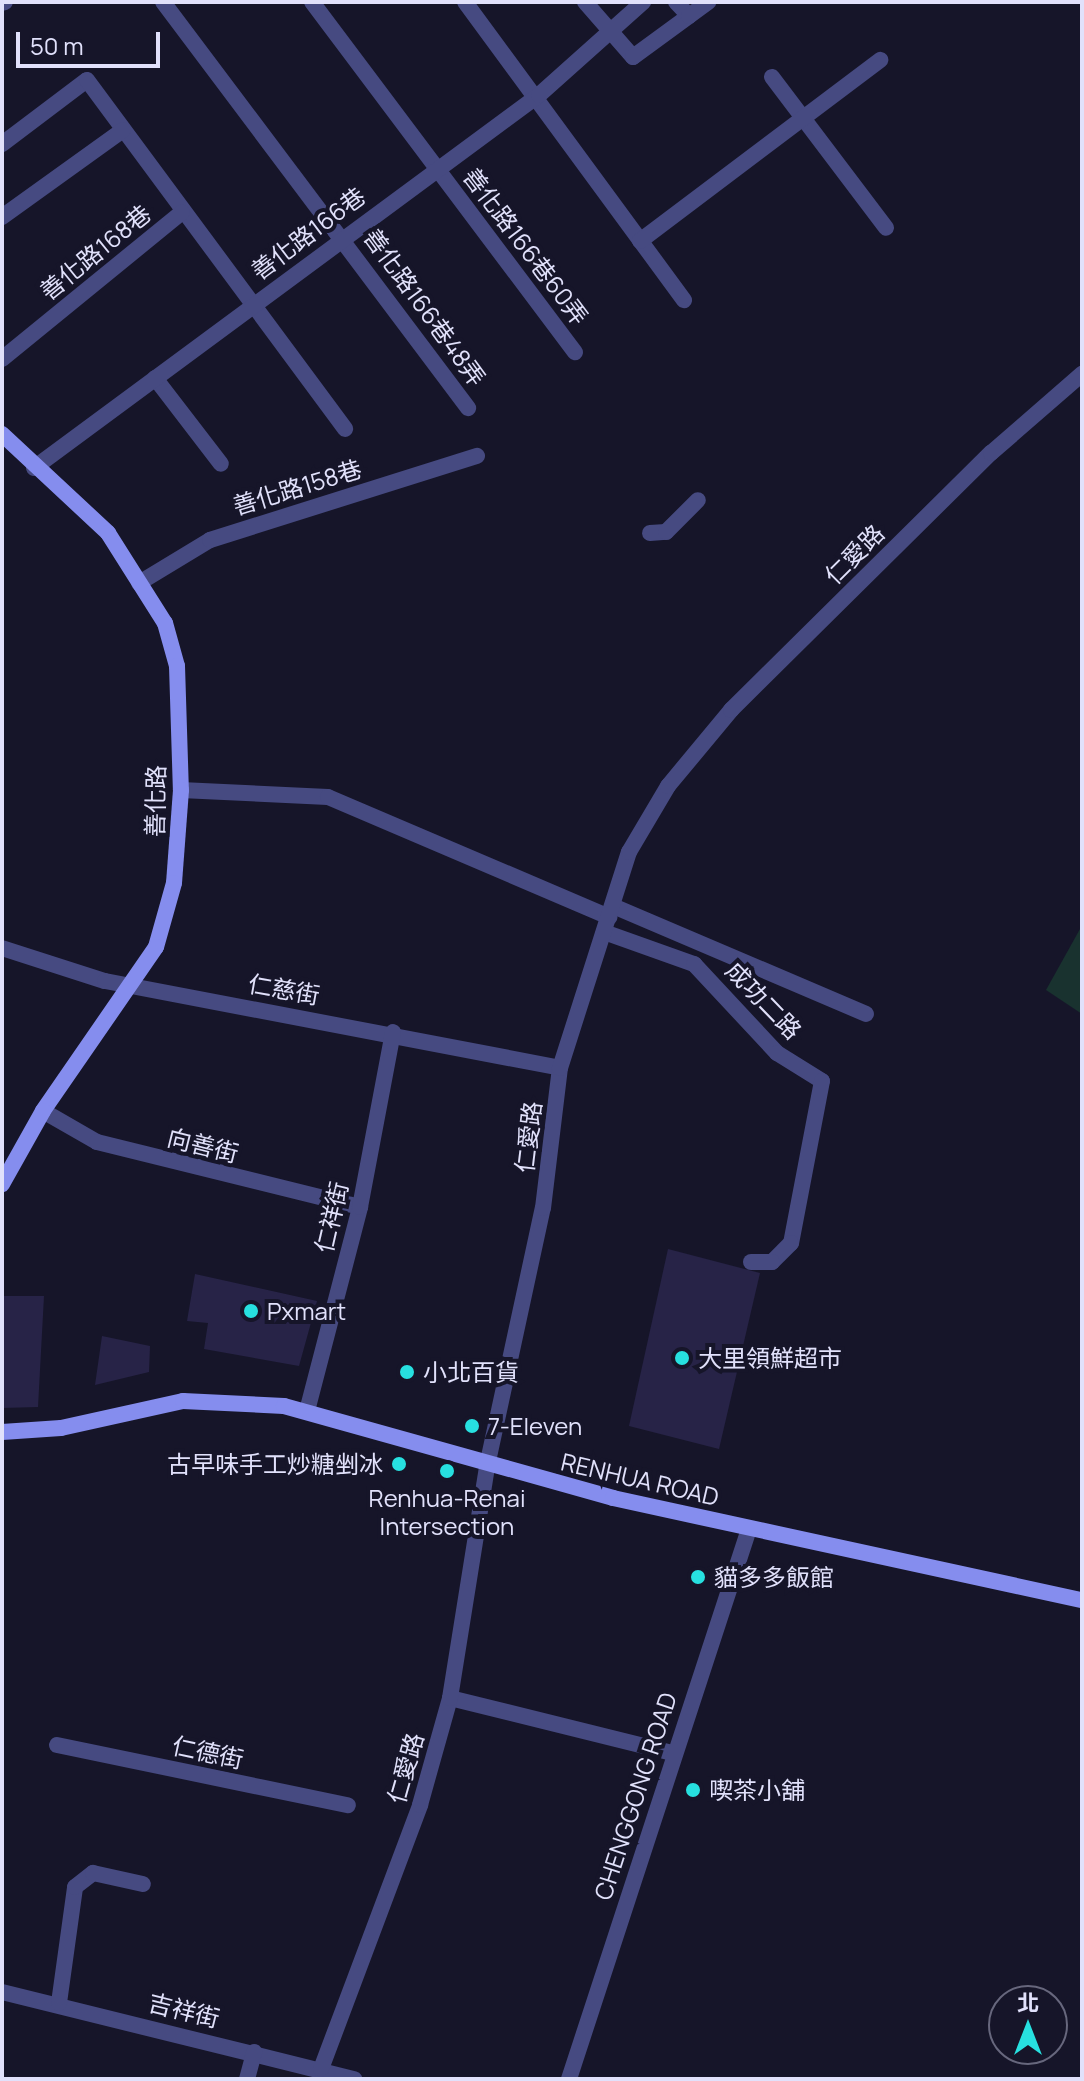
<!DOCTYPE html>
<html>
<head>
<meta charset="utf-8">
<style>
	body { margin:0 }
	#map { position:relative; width:1084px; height:2081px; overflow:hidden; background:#161529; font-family:Manrope,"Noto Sans TC",sans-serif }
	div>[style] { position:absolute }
	.green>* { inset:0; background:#19322f }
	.building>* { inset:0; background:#272347 }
	.street>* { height:16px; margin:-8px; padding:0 8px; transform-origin:8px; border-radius:8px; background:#464a81 }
	.secondary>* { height:16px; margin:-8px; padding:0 8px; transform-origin:8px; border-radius:8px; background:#858dee }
	.dots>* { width:22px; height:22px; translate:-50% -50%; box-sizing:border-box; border:4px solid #161529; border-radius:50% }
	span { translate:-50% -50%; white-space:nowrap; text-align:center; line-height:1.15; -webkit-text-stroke:8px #161529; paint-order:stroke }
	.street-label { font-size:24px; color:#e1e1fb }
	.poi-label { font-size:24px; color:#e1e1fb }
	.left { translate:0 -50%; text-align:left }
	.right { translate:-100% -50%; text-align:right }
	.frame { position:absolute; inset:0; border:4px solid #e1e1fb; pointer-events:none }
	.north { position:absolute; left:988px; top:1985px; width:80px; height:80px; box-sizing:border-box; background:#161529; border:2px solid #67677d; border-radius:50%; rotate:0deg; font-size:22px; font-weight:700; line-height:32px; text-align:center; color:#e1e1fb }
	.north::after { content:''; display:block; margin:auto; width:28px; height:36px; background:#27e0e0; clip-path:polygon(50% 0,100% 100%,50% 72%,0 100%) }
	.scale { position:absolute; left:16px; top:32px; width:144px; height:36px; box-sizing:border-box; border:4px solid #e1e1fb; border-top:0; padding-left:10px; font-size:24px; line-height:28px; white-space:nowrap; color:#e1e1fb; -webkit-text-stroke:6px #161529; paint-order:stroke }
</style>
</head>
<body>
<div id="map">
	<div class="green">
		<div style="clip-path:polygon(1080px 929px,1082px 930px,1082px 1014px,1046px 990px)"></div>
	</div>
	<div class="building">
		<div style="clip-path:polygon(668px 1249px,760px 1273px,719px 1449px,629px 1426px)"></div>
		<div style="clip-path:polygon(195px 1274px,317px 1301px,299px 1366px,204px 1349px,208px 1323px,187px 1321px)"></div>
		<div style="clip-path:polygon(2px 1296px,44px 1296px,38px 1407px,2px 1408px)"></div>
		<div style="clip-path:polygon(102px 1336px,150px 1346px,149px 1372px,95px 1385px)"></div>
	</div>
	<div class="street">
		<div style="left:163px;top:2px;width:508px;rotate:53.08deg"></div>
		<div style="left:312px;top:2px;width:438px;rotate:53.1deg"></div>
		<div style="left:465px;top:2px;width:370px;rotate:53.7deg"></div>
		<div style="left:585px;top:2px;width:73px;rotate:48.9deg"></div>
		<div style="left:633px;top:57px;width:69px;rotate:-36.2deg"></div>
		<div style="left:676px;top:2px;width:19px;rotate:47deg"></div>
		<div style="left:689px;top:16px;width:24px;rotate:-36deg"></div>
		<div style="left:2px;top:3px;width:3px;rotate:-18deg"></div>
		<div style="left:772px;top:77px;width:189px;rotate:52.9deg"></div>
		<div style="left:2px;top:144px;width:106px;rotate:-37deg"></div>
		<div style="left:87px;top:80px;width:434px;rotate:53.5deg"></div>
		<div style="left:2px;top:217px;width:149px;rotate:-35.7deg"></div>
		<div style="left:640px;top:241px;width:301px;rotate:-37deg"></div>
		<div style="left:2px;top:359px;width:232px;rotate:-39.2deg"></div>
		<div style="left:155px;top:378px;width:108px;rotate:52.5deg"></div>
		<div style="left:34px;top:468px;width:628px;rotate:-36.45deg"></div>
		<div style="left:539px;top:95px;width:140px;rotate:-41.8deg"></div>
		<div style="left:650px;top:533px;width:16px;rotate:-4deg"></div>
		<div style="left:666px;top:532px;width:45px;rotate:-45deg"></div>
		<div style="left:139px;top:583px;width:83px;rotate:-31.2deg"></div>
		<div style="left:210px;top:540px;width:280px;rotate:-17.5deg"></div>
		<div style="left:181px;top:790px;width:147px;rotate:2.7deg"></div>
		<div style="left:328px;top:797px;width:306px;rotate:23.1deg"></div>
		<div style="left:613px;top:906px;width:275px;rotate:23.1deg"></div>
		<div style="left:604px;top:932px;width:96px;rotate:19.6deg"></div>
		<div style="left:694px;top:964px;width:122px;rotate:47deg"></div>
		<div style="left:777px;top:1053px;width:53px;rotate:31.9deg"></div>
		<div style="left:822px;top:1081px;width:165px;rotate:100.8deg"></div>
		<div style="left:791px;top:1243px;width:27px;rotate:135deg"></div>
		<div style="left:772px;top:1262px;width:21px;rotate:180deg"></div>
		<div style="left:2px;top:948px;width:108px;rotate:17.8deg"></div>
		<div style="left:105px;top:981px;width:463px;rotate:10.8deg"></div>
		<div style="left:43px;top:1111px;width:62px;rotate:29.9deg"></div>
		<div style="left:97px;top:1142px;width:271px;rotate:13.9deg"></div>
		<div style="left:307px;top:1411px;width:211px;rotate:-75.4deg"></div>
		<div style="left:360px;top:1207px;width:178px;rotate:-79.3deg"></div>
		<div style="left:450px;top:1698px;width:230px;rotate:13.9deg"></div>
		<div style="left:57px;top:1745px;width:297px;rotate:11.7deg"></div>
		<div style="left:2px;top:1992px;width:363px;rotate:13.9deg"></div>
		<div style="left:59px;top:2003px;width:117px;rotate:-82.1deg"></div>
		<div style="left:75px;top:1887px;width:23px;rotate:-38deg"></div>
		<div style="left:93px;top:1873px;width:51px;rotate:12.4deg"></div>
		<div style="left:321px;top:2069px;width:282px;rotate:-69.4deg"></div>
		<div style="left:420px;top:1805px;width:111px;rotate:-74.3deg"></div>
		<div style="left:450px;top:1698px;width:235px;rotate:-80.9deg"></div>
		<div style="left:487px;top:1466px;width:264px;rotate:-77.8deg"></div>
		<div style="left:543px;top:1208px;width:141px;rotate:-83.1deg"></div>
		<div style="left:560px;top:1068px;width:227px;rotate:-72.3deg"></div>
		<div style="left:629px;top:852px;width:77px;rotate:-59.4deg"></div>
		<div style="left:668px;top:786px;width:99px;rotate:-50.3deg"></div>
		<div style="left:731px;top:710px;width:366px;rotate:-44.7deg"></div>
		<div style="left:991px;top:453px;width:121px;rotate:-41deg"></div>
		<div style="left:247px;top:2079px;width:28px;rotate:-75deg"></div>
		<div style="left:569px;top:2079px;width:579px;rotate:-71.88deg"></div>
	</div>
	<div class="secondary">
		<div style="left:2px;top:434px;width:145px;rotate:43deg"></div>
		<div style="left:108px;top:533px;width:107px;rotate:57.7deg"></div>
		<div style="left:165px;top:623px;width:45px;rotate:74.4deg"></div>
		<div style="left:177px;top:666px;width:124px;rotate:88.2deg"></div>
		<div style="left:181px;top:790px;width:93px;rotate:94.3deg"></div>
		<div style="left:174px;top:883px;width:66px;rotate:105.7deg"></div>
		<div style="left:156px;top:947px;width:199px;rotate:124.6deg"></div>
		<div style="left:43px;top:1111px;width:84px;rotate:119.3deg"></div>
		<div style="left:2px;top:1432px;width:59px;rotate:-3.9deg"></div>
		<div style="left:61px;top:1428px;width:125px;rotate:-12.5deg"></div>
		<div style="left:183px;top:1401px;width:101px;rotate:2.8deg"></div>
		<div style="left:284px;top:1406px;width:342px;rotate:15.6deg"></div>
		<div style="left:613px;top:1498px;width:480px;rotate:12.3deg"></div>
	</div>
	<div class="dots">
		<div style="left:251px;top:1311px;background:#27e0e0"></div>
		<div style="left:682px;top:1358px;background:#27e0e0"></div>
		<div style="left:407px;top:1372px;background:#27e0e0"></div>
		<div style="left:472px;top:1426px;background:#27e0e0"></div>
		<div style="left:399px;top:1464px;background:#27e0e0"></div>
		<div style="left:447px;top:1471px;background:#27e0e0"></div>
		<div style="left:698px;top:1577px;background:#27e0e0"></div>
		<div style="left:693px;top:1790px;background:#27e0e0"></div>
	</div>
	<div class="street-label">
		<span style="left:308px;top:233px;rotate:-37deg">善化路166巷</span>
		<span style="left:526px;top:246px;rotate:53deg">善化路166巷60弄</span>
		<span style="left:95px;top:252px;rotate:-39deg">善化路168巷</span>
		<span style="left:425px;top:307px;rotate:54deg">善化路166巷48弄</span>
		<span style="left:297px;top:487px;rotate:-17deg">善化路158巷</span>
		<span style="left:854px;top:554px;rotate:-45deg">仁愛路</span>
		<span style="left:155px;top:801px;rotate:-89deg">善化路</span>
		<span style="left:284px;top:989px;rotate:10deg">仁慈街</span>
		<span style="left:764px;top:1000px;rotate:46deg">成功二路</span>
		<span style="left:528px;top:1137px;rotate:-83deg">仁愛路</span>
		<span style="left:203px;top:1145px;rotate:14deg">向善街</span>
		<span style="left:331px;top:1217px;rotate:-77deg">仁祥街</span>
		<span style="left:640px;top:1479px;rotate:13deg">RENHUA ROAD</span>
		<span style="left:208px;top:1752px;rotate:12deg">仁德街</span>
		<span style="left:405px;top:1768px;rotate:-74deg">仁愛路</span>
		<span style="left:635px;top:1796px;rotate:-72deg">CHENGGONG ROAD</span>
		<span style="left:184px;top:2010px;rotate:14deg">吉祥街</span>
	</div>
	<div class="poi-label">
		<span class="left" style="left:267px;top:1311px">Pxmart</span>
		<span class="left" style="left:698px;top:1358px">大里領鮮超市</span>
		<span class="left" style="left:423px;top:1372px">小北百貨</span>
		<span class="left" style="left:488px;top:1426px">7-Eleven</span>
		<span class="right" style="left:383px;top:1464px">古早味手工炒糖剉冰</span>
		<span style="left:447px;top:1512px">Renhua-Renai<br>Intersection</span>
		<span class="left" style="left:714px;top:1577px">貓多多飯館</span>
		<span class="left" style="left:709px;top:1790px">喫茶小舖</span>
	</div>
	<div class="frame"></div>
	<div class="north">北</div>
	<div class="scale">50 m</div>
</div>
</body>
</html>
